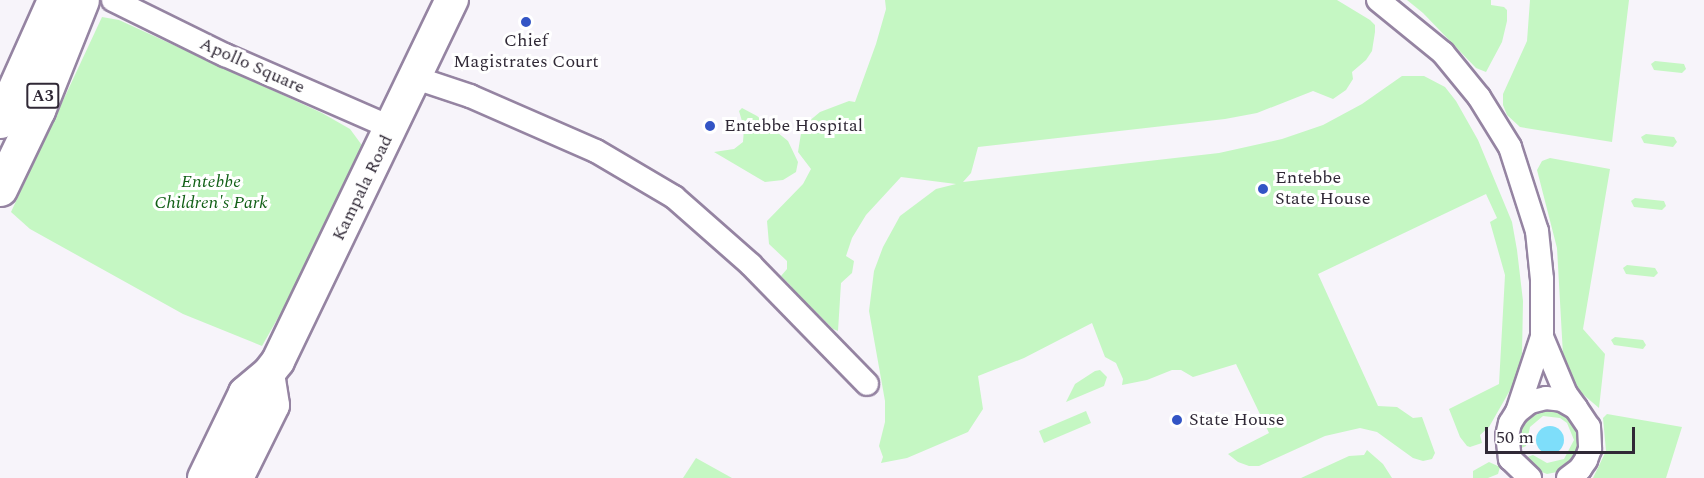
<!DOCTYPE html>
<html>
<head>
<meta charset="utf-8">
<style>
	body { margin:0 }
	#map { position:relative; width:1704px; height:478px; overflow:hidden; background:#f7f4fa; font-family:Spectral,serif }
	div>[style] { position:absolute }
	.green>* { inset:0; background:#c5f7c3 }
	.water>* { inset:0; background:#7edefa }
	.round { border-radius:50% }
	.roads { filter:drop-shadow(2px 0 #9584a2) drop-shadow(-2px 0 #9584a2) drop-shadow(0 2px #9584a2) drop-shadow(0 -2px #9584a2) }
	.minor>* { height:22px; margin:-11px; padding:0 11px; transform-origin:11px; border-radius:11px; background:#fff }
	.secondary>* { height:32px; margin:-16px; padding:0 16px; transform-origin:16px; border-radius:16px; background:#fff }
	.trunk>* { height:33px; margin:-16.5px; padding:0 16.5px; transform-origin:16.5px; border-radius:16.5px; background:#fff }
	.dots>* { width:16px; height:16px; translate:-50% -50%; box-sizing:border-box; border:3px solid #fff; border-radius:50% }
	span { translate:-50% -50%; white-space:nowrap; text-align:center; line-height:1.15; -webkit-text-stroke:6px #fff; paint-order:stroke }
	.shield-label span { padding:2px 4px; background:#fff; border:2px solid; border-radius:4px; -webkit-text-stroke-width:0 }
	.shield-label { font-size:16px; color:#302936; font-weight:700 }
	.poi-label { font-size:18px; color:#302936 }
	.left { translate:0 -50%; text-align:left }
	.street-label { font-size:18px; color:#302936 }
	.park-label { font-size:18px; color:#126017; font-style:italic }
	.scale { position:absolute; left:1485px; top:427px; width:150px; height:27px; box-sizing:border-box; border:3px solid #302936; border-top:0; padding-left:8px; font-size:18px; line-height:21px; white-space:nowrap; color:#302936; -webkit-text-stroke:4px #fff; paint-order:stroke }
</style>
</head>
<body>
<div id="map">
	<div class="green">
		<div style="clip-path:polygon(885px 0,1337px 0,1370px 20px,1375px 25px,1375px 32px,1372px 51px,1366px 60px,1352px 72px,1353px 79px,1346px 90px,1333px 99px,1313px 91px,1257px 113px,1225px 119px,978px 147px,971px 173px,963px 182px,1219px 153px,1282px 139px,1323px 125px,1362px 104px,1402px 76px,1424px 76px,1445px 87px,1456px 101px,1478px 140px,1512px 222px,1517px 250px,1523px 301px,1522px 354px,1513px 385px,1489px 427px,1480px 435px,1482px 443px,1470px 447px,1467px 446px,1460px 437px,1449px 409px,1499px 384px,1505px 275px,1490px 222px,1497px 218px,1486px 194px,1318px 274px,1378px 406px,1397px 407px,1413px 418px,1422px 417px,1435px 453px,1432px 459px,1423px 461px,1413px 458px,1377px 432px,1360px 428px,1325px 436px,1259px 466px,1249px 466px,1238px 462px,1228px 454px,1269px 433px,1236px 364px,1193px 377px,1181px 370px,1172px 370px,1147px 380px,1122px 385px,1123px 379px,1116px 363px,1105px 357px,1092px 323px,1024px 358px,978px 376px,983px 409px,968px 432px,907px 458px,881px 463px,883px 457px,879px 446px,885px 422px,885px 401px,869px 311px,874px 271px,883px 247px,900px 216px,936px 189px,956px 184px,901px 177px,866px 215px,852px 238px,846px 256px,854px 261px,852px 273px,841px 283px,838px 331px,833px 329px,811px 307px,800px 303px,791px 286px,781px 276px,787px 269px,787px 261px,769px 244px,767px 221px,803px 184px,811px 169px,798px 152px,802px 127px,820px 112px,849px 101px,855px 102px,876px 44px,886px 9px)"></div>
		<div style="clip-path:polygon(1407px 0,1491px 0,1491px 5px,1504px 7px,1507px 10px,1507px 21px,1502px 42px,1486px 72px,1476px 68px,1423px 13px)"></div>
		<div style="clip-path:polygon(1530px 0,1629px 0,1612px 142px,1520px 127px,1507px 115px,1503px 105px,1503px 94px,1527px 41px)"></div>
		<div style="clip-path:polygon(102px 17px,119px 20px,322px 113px,350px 129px,364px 148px,359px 175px,262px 346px,183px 314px,30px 229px,11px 212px)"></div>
		<div style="clip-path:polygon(1655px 61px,1684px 64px,1686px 69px,1682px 73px,1654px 70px,1651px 64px)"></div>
		<div style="clip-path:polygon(742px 108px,757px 116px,788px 141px,798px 162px,796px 172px,783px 180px,765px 182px,714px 152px,734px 149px,743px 142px,744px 128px,739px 111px)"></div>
		<div style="clip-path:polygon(1646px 134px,1674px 137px,1677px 142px,1673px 147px,1644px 143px,1641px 137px)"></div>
		<div style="clip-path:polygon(1550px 158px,1610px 169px,1583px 329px,1605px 354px,1599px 408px,1579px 391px,1568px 375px,1563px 355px,1557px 248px,1537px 170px,1542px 161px)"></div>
		<div style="clip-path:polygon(1635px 198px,1664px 201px,1666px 206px,1662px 210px,1634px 207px,1631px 201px)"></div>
		<div style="clip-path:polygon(1627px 265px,1655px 268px,1658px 273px,1654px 277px,1626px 274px,1623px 268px)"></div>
		<div style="clip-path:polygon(1615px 337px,1643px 340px,1646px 345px,1643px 349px,1614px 345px,1611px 340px)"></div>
		<div style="clip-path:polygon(1100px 370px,1107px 377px,1104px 386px,1066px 402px,1075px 384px,1095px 371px)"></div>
		<div style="clip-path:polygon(1546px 407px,1564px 411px,1577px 424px,1580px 438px,1579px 450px,1571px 464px,1562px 471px,1547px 474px,1534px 469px,1521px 459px,1533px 455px,1547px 463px,1564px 459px,1574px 440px,1567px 423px,1560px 418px,1543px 416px,1530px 427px,1526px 446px,1517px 450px,1516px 442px,1521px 425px,1532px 413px)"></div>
		<div style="clip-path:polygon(1086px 411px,1091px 423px,1044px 443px,1039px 431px)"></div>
		<div style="clip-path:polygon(1607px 414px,1682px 427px,1666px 478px,1593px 478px,1606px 451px,1603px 418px)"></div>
		<div style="clip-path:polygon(1367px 450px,1383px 464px,1392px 478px,1301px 478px,1349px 456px,1364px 455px)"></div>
		<div style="clip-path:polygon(696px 458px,732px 478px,683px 478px)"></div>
		<div style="clip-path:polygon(1489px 462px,1500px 467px,1498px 474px,1488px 478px,1473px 478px,1473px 471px)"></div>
	</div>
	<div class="water">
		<div class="round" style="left:1536px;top:426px;width:28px;height:28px"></div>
	</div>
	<div class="roads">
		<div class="minor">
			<div style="left:113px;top:0;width:125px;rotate:26.2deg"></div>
			<div style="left:225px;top:55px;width:182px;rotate:23.6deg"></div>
			<div style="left:1378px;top:0;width:84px;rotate:39.2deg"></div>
			<div style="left:1443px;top:53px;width:57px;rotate:50.7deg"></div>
			<div style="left:1479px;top:97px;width:59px;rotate:58.2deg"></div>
			<div style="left:1510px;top:147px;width:88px;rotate:72.2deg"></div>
			<div style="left:1537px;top:231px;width:48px;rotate:84.1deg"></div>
			<div style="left:1542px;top:279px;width:58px;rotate:90deg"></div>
			<div style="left:1542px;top:337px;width:62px;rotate:67.2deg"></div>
			<div style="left:1566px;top:394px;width:17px;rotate:54deg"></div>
			<div style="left:416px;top:78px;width:57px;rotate:18.4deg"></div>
			<div style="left:470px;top:96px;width:137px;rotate:23.6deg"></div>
			<div style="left:596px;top:151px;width:91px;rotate:30.5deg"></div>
			<div style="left:674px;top:197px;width:103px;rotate:41.4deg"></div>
			<div style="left:751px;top:265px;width:166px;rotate:45.7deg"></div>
			<div style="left:1517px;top:412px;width:79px;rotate:-71.6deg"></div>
			<div style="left:1530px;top:478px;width:28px;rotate:-136deg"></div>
			<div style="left:1510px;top:459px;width:23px;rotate:-97deg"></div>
			<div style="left:1507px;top:436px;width:13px;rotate:-77deg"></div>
			<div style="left:1510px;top:423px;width:13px;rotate:-58deg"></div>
			<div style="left:1517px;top:412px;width:16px;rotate:-38deg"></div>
			<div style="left:1530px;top:402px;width:16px;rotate:-14deg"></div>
			<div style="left:1546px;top:398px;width:16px;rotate:7deg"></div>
			<div style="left:1562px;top:400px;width:16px;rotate:30deg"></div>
			<div style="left:1576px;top:408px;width:23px;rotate:56deg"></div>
			<div style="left:1589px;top:427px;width:22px;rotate:87deg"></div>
			<div style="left:1590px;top:449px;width:12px;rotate:110deg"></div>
			<div style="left:1586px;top:460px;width:11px;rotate:124deg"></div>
			<div style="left:1580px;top:469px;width:15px;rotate:143deg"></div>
		</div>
		<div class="secondary">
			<div style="left:204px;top:478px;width:94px;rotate:-64.2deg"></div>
			<div style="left:245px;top:393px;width:30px;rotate:-40deg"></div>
			<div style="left:268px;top:374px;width:16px;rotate:-52deg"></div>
			<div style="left:278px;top:361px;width:401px;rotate:-64.3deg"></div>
			<div style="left:237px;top:478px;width:81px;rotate:-63.7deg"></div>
			<div style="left:273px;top:405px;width:31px;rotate:-99deg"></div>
		</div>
		<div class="trunk">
			<div style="left:0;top:121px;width:133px;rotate:-65.9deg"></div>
			<div style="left:0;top:189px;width:88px;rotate:-64.3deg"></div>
			<div style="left:38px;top:110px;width:118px;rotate:-68.2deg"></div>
		</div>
	</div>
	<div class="dots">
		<div style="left:526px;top:22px;background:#3354c5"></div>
		<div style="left:710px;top:126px;background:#3354c5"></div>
		<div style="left:1263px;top:189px;background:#3354c5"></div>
		<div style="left:1177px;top:420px;background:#3354c5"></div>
	</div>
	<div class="shield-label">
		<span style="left:43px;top:96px">A3</span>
	</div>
	<div class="poi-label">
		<span style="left:526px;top:52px">Chief<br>Magistrates Court</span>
		<span class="left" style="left:724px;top:126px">Entebbe Hospital</span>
		<span class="left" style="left:1275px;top:189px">Entebbe<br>State House</span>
		<span class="left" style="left:1189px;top:420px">State House</span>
	</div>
	<div class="street-label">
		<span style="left:252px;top:66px;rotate:24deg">Apollo Square</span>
		<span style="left:363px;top:188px;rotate:-64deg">Kampala Road</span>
	</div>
	<div class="park-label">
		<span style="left:211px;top:193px">Entebbe<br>Children's Park</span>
	</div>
	<div class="scale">50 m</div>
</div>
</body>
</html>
